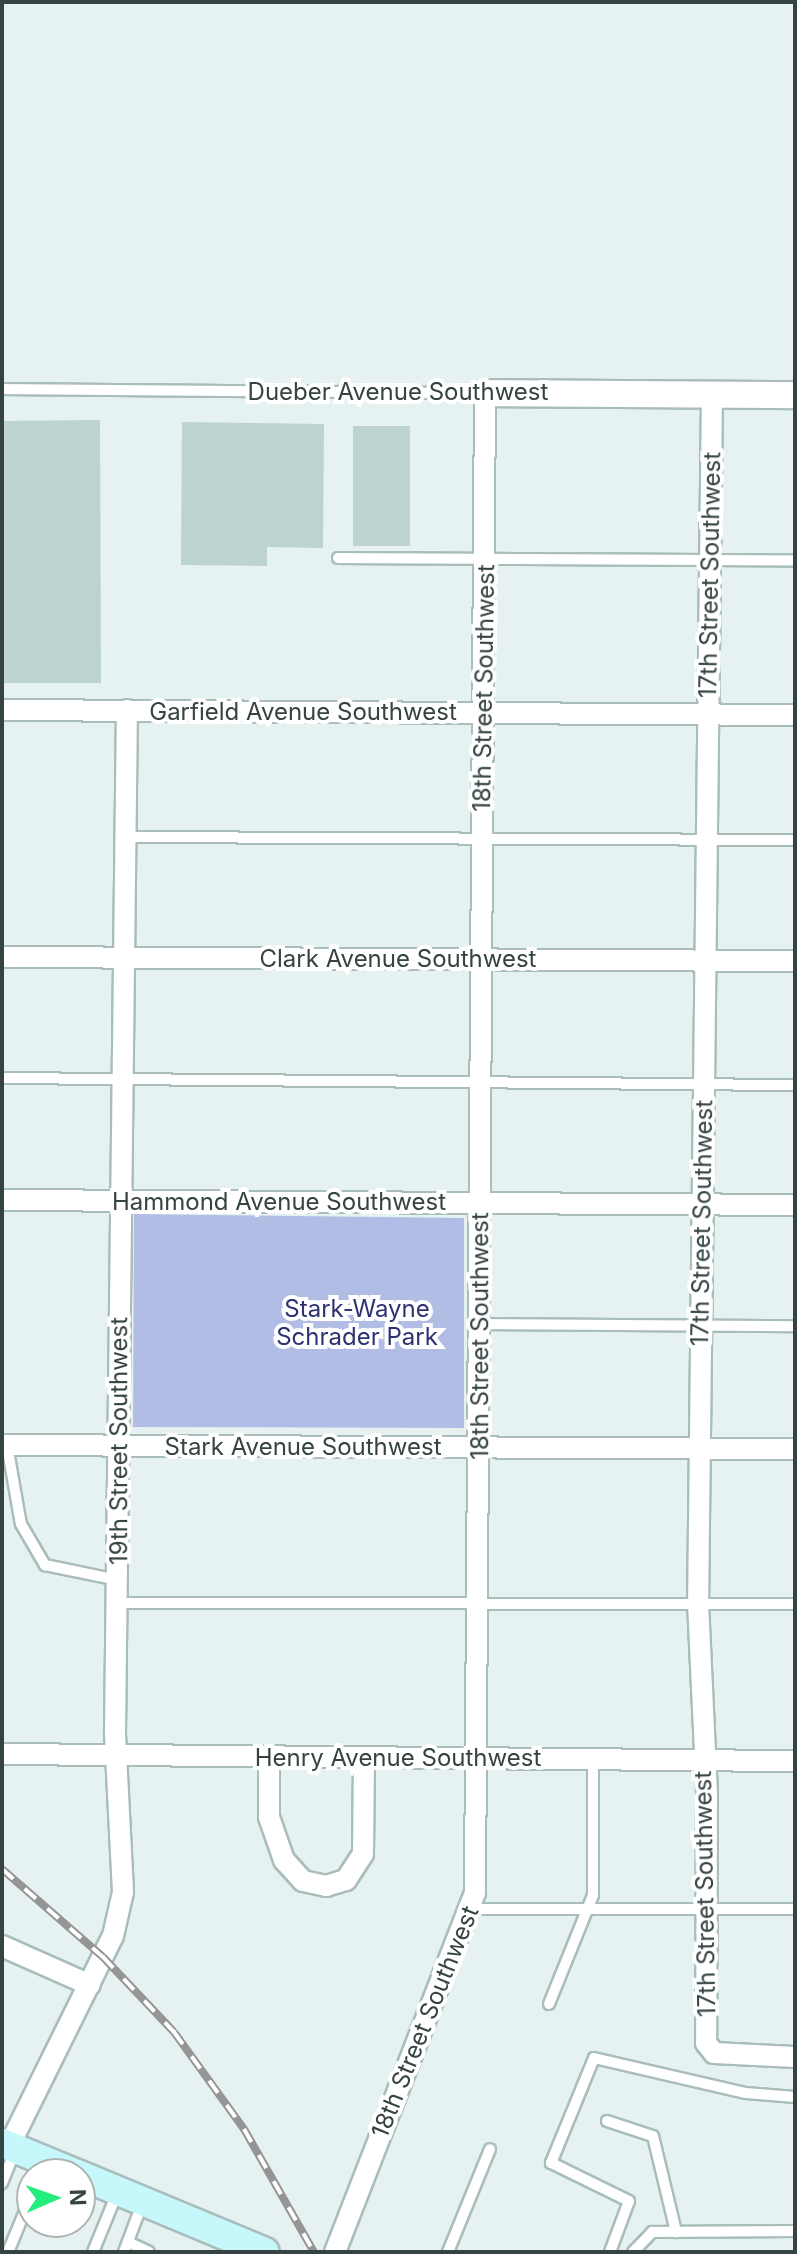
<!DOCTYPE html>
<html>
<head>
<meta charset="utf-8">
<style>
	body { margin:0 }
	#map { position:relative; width:797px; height:2254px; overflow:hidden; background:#e6f2f2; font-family:Inter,sans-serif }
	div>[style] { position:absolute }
	.green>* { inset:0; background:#b1bde4 }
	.building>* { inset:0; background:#bcd3d0 }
	.roads { filter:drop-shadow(2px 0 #a9bdbc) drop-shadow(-2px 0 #a9bdbc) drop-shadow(0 2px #a9bdbc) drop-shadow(0 -2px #a9bdbc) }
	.service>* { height:10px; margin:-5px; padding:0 5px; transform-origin:5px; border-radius:5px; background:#fff }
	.minor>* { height:20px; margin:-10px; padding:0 10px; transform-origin:10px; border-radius:10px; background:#fff }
	.tertiary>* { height:26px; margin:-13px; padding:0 13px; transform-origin:13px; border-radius:13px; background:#fff }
	.secondary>* { height:28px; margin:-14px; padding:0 14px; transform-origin:14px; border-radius:14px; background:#c6f8fb }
	.rail>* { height:8px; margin-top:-4px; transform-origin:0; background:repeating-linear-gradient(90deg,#fff 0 15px,#959595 0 30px); box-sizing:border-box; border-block:2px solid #959595 }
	span { translate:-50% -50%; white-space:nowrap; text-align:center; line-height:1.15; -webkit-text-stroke:8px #fff; paint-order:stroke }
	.street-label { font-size:24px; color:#354443 }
	.park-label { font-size:24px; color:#2c3272 }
	.frame { position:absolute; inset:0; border:4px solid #354443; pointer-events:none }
	.north { position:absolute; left:16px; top:2158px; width:80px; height:80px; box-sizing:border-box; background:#fff; border:2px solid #aeb4b4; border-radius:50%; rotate:88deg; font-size:22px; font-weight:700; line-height:32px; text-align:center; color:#354443 }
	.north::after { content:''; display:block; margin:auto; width:28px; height:36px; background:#22ed7d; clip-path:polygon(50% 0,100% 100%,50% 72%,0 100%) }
</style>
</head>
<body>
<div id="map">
	<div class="green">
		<div style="clip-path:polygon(134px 1214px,464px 1218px,464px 1428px,133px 1427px)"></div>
	</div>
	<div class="building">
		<div style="clip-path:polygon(100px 420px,101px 683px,2px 683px,2px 421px)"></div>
		<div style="clip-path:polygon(182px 422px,324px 424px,323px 548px,267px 547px,267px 566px,181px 565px)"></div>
		<div style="clip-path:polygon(353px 426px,410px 426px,410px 546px,353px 546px)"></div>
	</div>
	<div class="roads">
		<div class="service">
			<div style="left:2px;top:389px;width:481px;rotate:0.5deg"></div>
			<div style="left:338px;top:558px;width:457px;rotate:0.3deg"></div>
			<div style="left:126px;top:837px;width:669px;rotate:0.26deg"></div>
			<div style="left:2px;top:1078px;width:793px;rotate:0.51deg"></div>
			<div style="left:480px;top:1324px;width:315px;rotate:0.4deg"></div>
			<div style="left:7px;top:1445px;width:80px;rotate:80deg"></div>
			<div style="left:21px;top:1524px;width:48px;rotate:59.7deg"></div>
			<div style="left:45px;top:1565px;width:75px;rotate:11.6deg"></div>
			<div style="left:118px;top:1603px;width:677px;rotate:0.08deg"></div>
			<div style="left:472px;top:1909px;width:323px"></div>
			<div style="left:549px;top:2004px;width:118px;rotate:-68deg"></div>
			<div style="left:593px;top:1895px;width:136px;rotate:-90deg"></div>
			<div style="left:607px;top:2121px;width:48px;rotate:18.1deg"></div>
			<div style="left:653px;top:2136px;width:99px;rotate:76.5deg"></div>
			<div style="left:2px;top:2183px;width:35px;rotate:-68deg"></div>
			<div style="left:128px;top:2242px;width:23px;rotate:25deg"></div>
			<div style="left:8px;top:2252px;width:63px;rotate:-67.5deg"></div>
			<div style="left:93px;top:2252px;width:66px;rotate:-67.7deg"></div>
			<div style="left:124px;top:2252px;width:51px;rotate:-69.4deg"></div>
			<div style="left:448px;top:2252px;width:111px;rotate:-67.8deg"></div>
			<div style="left:610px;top:2252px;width:54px;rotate:-69.6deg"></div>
			<div style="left:629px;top:2201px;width:87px;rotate:-154deg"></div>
			<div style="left:551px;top:2163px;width:113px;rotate:-67.7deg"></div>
			<div style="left:594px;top:2058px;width:156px;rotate:13deg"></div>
			<div style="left:746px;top:2093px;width:49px;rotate:4.7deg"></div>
			<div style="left:633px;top:2252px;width:28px;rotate:-46deg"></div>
			<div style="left:652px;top:2232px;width:143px;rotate:-0.4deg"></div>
		</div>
		<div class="minor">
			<div style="left:712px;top:394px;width:1209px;rotate:90.66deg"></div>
			<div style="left:698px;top:1603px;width:189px;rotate:87.3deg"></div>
			<div style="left:707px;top:1792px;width:251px;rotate:90.2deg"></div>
			<div style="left:706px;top:2043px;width:13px;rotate:51deg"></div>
			<div style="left:714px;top:2053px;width:81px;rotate:2.8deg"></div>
			<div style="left:2px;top:710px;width:793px;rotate:0.36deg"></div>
			<div style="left:2px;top:957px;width:793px;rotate:0.29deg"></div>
			<div style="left:2px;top:1200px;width:793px;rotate:0.36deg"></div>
			<div style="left:2px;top:1445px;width:793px;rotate:0.29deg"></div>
			<div style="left:2px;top:1754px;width:793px;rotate:0.51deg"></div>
			<div style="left:269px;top:1757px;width:60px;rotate:90deg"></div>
			<div style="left:269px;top:1817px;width:46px;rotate:70.8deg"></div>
			<div style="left:284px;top:1860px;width:28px;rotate:48deg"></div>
			<div style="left:303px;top:1881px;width:24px;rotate:12deg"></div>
			<div style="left:326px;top:1886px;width:21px;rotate:-17deg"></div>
			<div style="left:346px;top:1880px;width:31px;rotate:-57deg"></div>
			<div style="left:363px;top:1854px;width:97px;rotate:-89.4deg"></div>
			<div style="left:2px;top:1946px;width:96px;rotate:23.9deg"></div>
			<div style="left:9px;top:2146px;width:234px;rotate:-63.7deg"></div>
			<div style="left:113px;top:1936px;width:45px;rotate:-77.2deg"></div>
			<div style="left:123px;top:1892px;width:160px;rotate:-92.9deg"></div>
			<div style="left:115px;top:1732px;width:1022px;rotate:-89.33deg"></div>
			<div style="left:335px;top:2252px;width:385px;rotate:-68.7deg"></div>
			<div style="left:475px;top:1893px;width:1500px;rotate:-89.62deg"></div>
		</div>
		<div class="tertiary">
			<div style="left:485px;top:393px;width:310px;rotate:0.4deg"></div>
		</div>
		<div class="secondary">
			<div style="left:2px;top:2143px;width:81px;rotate:22.5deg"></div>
			<div style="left:80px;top:2175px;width:200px;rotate:22.6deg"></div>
		</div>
	</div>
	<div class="rail">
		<div style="left:2px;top:1869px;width:134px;rotate:41.1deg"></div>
		<div style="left:103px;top:1957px;width:103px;rotate:46.6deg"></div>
		<div style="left:174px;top:2032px;width:120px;rotate:54.2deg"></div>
		<div style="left:244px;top:2129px;width:142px;rotate:60.4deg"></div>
	</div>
	<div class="street-label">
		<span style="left:398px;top:392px">Dueber Avenue Southwest</span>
		<span style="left:710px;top:575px;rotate:-89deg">17th Street Southwest</span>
		<span style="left:484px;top:688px;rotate:-89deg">18th Street Southwest</span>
		<span style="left:303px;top:712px">Garfield Avenue Southwest</span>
		<span style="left:398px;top:959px">Clark Avenue Southwest</span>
		<span style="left:279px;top:1202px">Hammond Avenue Southwest</span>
		<span style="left:702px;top:1223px;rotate:-89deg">17th Street Southwest</span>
		<span style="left:480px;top:1336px;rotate:-90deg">18th Street Southwest</span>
		<span style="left:119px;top:1441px;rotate:-90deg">19th Street Southwest</span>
		<span style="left:303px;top:1447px">Stark Avenue Southwest</span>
		<span style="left:398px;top:1758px">Henry Avenue Southwest</span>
		<span style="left:705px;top:1894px;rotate:-91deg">17th Street Southwest</span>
		<span style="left:425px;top:2022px;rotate:-68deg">18th Street Southwest</span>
	</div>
	<div class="park-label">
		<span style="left:357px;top:1323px">Stark-Wayne<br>Schrader Park</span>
	</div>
	<div class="frame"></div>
	<div class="north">N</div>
</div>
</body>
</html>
